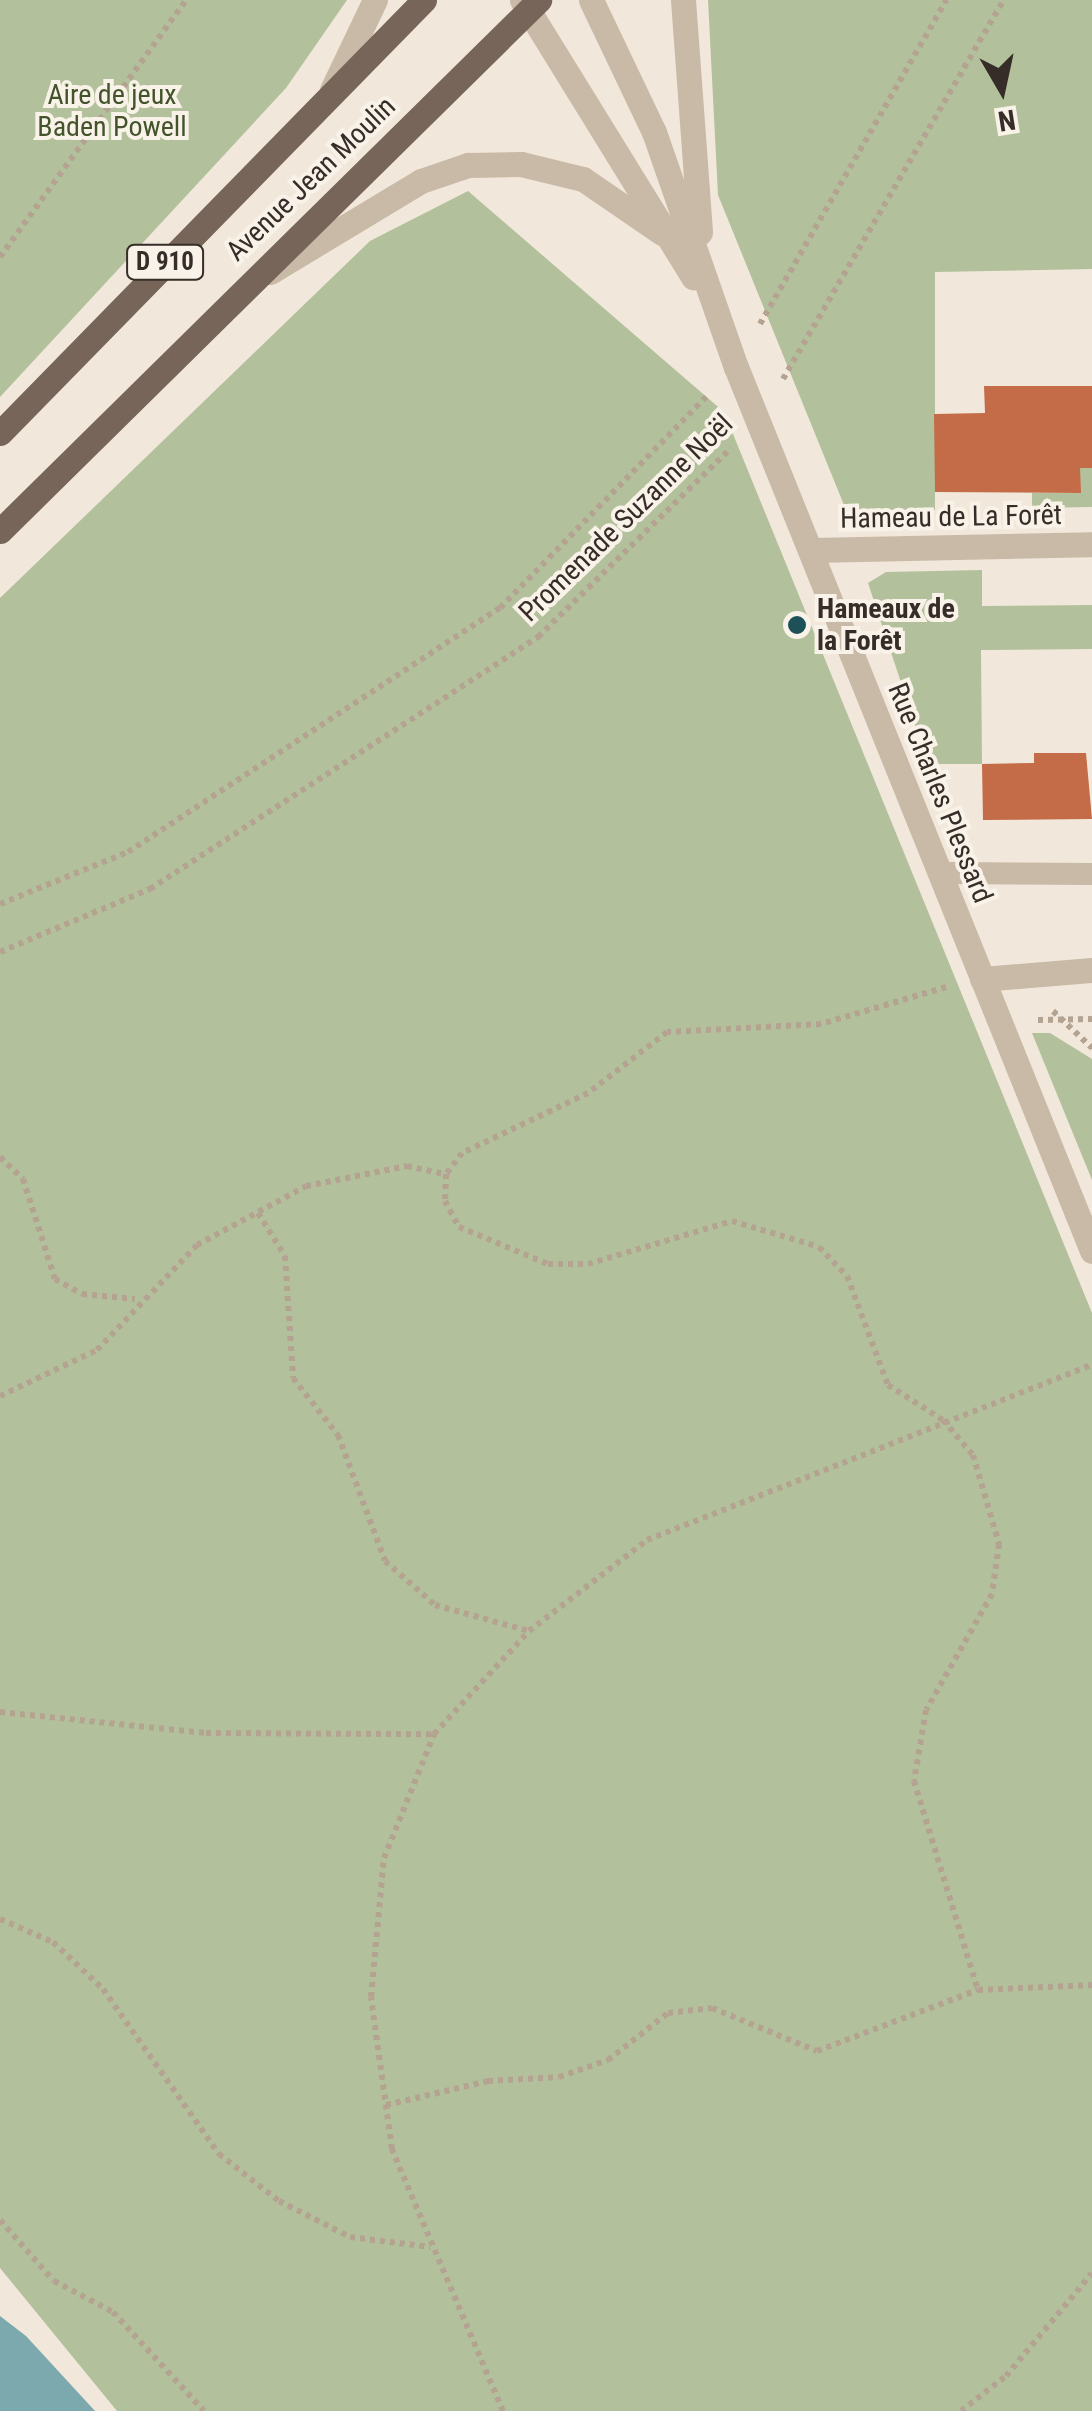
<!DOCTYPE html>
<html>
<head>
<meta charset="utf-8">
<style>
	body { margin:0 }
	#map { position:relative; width:1092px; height:2411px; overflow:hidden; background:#f1e8db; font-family:"Roboto Condensed",sans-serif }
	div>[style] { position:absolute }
	.green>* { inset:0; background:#b2c09b }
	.water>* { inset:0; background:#7ba9ae }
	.building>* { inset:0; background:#c46b47 }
	.path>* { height:6px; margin-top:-3px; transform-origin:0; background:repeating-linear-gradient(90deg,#b5a392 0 5px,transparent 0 10px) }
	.lane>* { height:22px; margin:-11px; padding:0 11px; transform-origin:11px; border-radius:11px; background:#c9b9a7 }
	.street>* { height:25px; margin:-12.5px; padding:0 12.5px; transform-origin:12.5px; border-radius:12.5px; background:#c9b9a7 }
	.primary>* { height:25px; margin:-12.5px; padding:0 12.5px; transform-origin:12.5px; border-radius:12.5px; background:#786559 }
	.dots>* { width:28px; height:28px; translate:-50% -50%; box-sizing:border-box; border:5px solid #f9f2e8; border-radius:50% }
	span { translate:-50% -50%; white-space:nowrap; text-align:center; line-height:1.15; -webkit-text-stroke:8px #f9f2e8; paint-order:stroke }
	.shield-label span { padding:2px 8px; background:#f9f2e8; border:2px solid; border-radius:8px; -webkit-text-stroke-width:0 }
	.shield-label { font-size:25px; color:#362d28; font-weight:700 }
	.park-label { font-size:28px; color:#43542c }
	.street-label { font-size:28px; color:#362d28 }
	.poi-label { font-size:28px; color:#362d28; font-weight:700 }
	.left { translate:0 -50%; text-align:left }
	.north { position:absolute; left:952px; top:40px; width:100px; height:100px; -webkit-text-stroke:8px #f9f2e8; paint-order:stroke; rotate:171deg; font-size:28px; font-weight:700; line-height:40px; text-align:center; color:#362d28 }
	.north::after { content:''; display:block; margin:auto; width:35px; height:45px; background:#362d28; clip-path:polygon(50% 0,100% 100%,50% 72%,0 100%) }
</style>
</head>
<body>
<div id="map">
	<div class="green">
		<div style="clip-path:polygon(0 0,347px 0,286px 88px,0 397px)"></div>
		<div style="clip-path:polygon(708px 0,1092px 0,1092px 269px,935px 272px,935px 510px,846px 510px,718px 195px)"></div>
		<div style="clip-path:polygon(468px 191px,724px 412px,1092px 1313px,1092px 2411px,117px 2411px,0 2268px,0 598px,370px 241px)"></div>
		<div style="clip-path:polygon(1080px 468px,1092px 468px,1092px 507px,1032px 508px,1032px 493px,1080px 493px)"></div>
		<div style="clip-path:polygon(982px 570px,982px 606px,1092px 605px,1092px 649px,981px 650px,982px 764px,928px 764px,868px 583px,886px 572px)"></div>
		<div style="clip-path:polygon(1032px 1033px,1050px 1033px,1092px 1059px,1092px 1180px)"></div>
	</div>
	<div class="water">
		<div style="clip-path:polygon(0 2316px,26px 2336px,95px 2411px,0 2411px)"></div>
	</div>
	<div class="building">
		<div style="clip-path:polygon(984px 386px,1092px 386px,1092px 468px,1080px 468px,1081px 493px,935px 492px,934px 414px,985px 413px)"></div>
		<div style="clip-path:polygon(1034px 753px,1086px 753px,1092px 819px,983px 820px,982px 764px,1034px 763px)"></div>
	</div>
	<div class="path">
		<div style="left:0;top:257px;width:317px;rotate:-54.1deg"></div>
		<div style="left:760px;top:324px;width:374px;rotate:-60.1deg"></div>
		<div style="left:783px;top:379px;width:439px;rotate:-59.8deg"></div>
		<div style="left:0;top:904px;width:138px;rotate:-22.1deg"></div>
		<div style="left:128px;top:852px;width:445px;rotate:-33.3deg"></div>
		<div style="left:500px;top:608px;width:299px;rotate:-45.7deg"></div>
		<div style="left:0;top:952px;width:163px;rotate:-22.8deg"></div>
		<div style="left:150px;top:889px;width:463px;rotate:-33deg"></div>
		<div style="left:538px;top:637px;width:270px;rotate:-44.4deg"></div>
		<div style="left:946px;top:987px;width:130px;rotate:163.5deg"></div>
		<div style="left:821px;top:1024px;width:154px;rotate:177deg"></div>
		<div style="left:667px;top:1032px;width:100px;rotate:142.3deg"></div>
		<div style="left:588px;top:1093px;width:140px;rotate:154.5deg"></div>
		<div style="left:462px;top:1153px;width:26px;rotate:127deg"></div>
		<div style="left:446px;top:1174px;width:27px;rotate:92deg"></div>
		<div style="left:445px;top:1201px;width:30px;rotate:62deg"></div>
		<div style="left:459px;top:1227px;width:96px;rotate:22.6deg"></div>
		<div style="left:548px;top:1264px;width:40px"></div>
		<div style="left:588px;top:1264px;width:150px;rotate:-16.6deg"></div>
		<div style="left:732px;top:1221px;width:91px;rotate:16.6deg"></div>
		<div style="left:819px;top:1247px;width:40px;rotate:46deg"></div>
		<div style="left:847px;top:1276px;width:116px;rotate:69.4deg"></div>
		<div style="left:888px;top:1385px;width:65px;rotate:32.5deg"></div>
		<div style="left:943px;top:1420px;width:46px;rotate:49.4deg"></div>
		<div style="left:973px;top:1455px;width:93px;rotate:73.7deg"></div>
		<div style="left:999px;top:1544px;width:50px;rotate:98deg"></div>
		<div style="left:992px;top:1594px;width:133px;rotate:119.6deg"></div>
		<div style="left:926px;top:1710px;width:72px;rotate:99.6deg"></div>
		<div style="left:914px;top:1781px;width:219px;rotate:73deg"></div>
		<div style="left:1053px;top:1011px;width:54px;rotate:43.5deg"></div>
		<div style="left:1038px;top:1020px;width:54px;rotate:-1.1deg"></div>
		<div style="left:0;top:1157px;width:32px;rotate:44deg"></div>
		<div style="left:23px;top:1179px;width:105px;rotate:72.3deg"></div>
		<div style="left:55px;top:1279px;width:31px;rotate:29deg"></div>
		<div style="left:82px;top:1294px;width:53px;rotate:5.4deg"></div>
		<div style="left:258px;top:1213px;width:51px;rotate:57.9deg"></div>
		<div style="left:285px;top:1256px;width:122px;rotate:86.2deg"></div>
		<div style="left:293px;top:1378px;width:73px;rotate:51.7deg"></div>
		<div style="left:338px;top:1435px;width:134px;rotate:69.5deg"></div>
		<div style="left:385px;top:1561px;width:67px;rotate:41.3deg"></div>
		<div style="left:435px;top:1605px;width:98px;rotate:15.5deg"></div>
		<div style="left:0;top:1396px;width:107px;rotate:-25.4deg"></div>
		<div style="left:97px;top:1350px;width:145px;rotate:-46.4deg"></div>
		<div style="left:197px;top:1245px;width:124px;rotate:-28.4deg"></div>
		<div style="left:306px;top:1186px;width:103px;rotate:-11.2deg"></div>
		<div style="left:407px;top:1166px;width:40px;rotate:12deg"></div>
		<div style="left:0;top:1712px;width:207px;rotate:5.8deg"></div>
		<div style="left:206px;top:1733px;width:228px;rotate:0.3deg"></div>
		<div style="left:0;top:1919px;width:58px;rotate:23.5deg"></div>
		<div style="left:53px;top:1942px;width:69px;rotate:43.2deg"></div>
		<div style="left:103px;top:1989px;width:202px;rotate:54.9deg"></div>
		<div style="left:219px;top:2154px;width:76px;rotate:38.1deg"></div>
		<div style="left:279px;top:2201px;width:80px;rotate:26.9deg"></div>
		<div style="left:350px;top:2237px;width:81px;rotate:7.1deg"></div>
		<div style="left:386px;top:2105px;width:105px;rotate:-13.2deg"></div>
		<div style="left:488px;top:2081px;width:71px;rotate:-3.2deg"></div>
		<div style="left:559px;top:2077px;width:52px;rotate:-19.1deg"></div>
		<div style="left:608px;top:2060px;width:76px;rotate:-38.1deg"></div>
		<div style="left:668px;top:2013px;width:44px;rotate:-6.5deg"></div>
		<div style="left:712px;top:2008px;width:113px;rotate:22.3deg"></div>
		<div style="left:817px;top:2051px;width:172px;rotate:-20.8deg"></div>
		<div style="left:978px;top:1990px;width:114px;rotate:-2.5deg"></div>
		<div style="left:0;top:2220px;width:81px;rotate:48.5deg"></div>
		<div style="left:54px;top:2281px;width:67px;rotate:27.7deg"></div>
		<div style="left:113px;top:2312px;width:134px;rotate:47.4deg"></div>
		<div style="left:503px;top:2411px;width:285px;rotate:-113deg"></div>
		<div style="left:392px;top:2149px;width:153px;rotate:-97.9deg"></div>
		<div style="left:371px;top:1997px;width:140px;rotate:-84.7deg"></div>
		<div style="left:384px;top:1858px;width:134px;rotate:-68deg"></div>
		<div style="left:434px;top:1734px;width:140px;rotate:-47.3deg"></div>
		<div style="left:529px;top:1631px;width:149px;rotate:-37.6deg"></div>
		<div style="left:647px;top:1540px;width:478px;rotate:-21.5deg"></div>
		<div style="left:961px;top:2411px;width:57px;rotate:-37.9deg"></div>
		<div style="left:1006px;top:2376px;width:134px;rotate:-50.1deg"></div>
	</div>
	<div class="lane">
		<div style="left:939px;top:873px;width:153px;rotate:0.4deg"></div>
	</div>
	<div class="street">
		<div style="left:522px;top:0;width:326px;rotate:58.3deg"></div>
		<div style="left:591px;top:0;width:146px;rotate:64.5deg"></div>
		<div style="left:654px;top:132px;width:249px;rotate:70.8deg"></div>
		<div style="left:736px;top:367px;width:953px;rotate:68.06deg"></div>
		<div style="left:683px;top:0;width:233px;rotate:85.8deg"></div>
		<div style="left:332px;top:90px;width:100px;rotate:-64.5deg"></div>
		<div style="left:270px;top:272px;width:176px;rotate:-31.1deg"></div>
		<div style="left:421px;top:181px;width:50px;rotate:-18.8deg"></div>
		<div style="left:468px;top:165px;width:53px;rotate:-1.1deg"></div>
		<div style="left:521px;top:164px;width:64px;rotate:13.6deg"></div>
		<div style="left:583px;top:179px;width:96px;rotate:34.4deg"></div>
		<div style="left:812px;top:550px;width:280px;rotate:-1.2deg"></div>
		<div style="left:982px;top:979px;width:110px;rotate:-4.7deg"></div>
	</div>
	<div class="primary">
		<div style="left:0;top:433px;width:606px;rotate:-45.6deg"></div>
		<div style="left:0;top:531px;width:757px;rotate:-44.57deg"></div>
	</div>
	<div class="dots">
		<div style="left:797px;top:625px;background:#1e5057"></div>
	</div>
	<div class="shield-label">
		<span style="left:165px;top:262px">D 910</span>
	</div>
	<div class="park-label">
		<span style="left:112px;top:111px">Aire de jeux<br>Baden Powell</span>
	</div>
	<div class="street-label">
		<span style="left:311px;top:179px;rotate:-44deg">Avenue Jean Moulin</span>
		<span style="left:951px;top:517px;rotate:-1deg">Hameau de La Forêt</span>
		<span style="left:626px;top:518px;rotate:-44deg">Promenade Suzanne Noël</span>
		<span style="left:940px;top:793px;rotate:68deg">Rue Charles Plessard</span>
	</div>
	<div class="poi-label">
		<span class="left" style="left:817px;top:625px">Hameaux de<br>la Forêt</span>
	</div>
	<div class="north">N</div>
</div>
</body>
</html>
